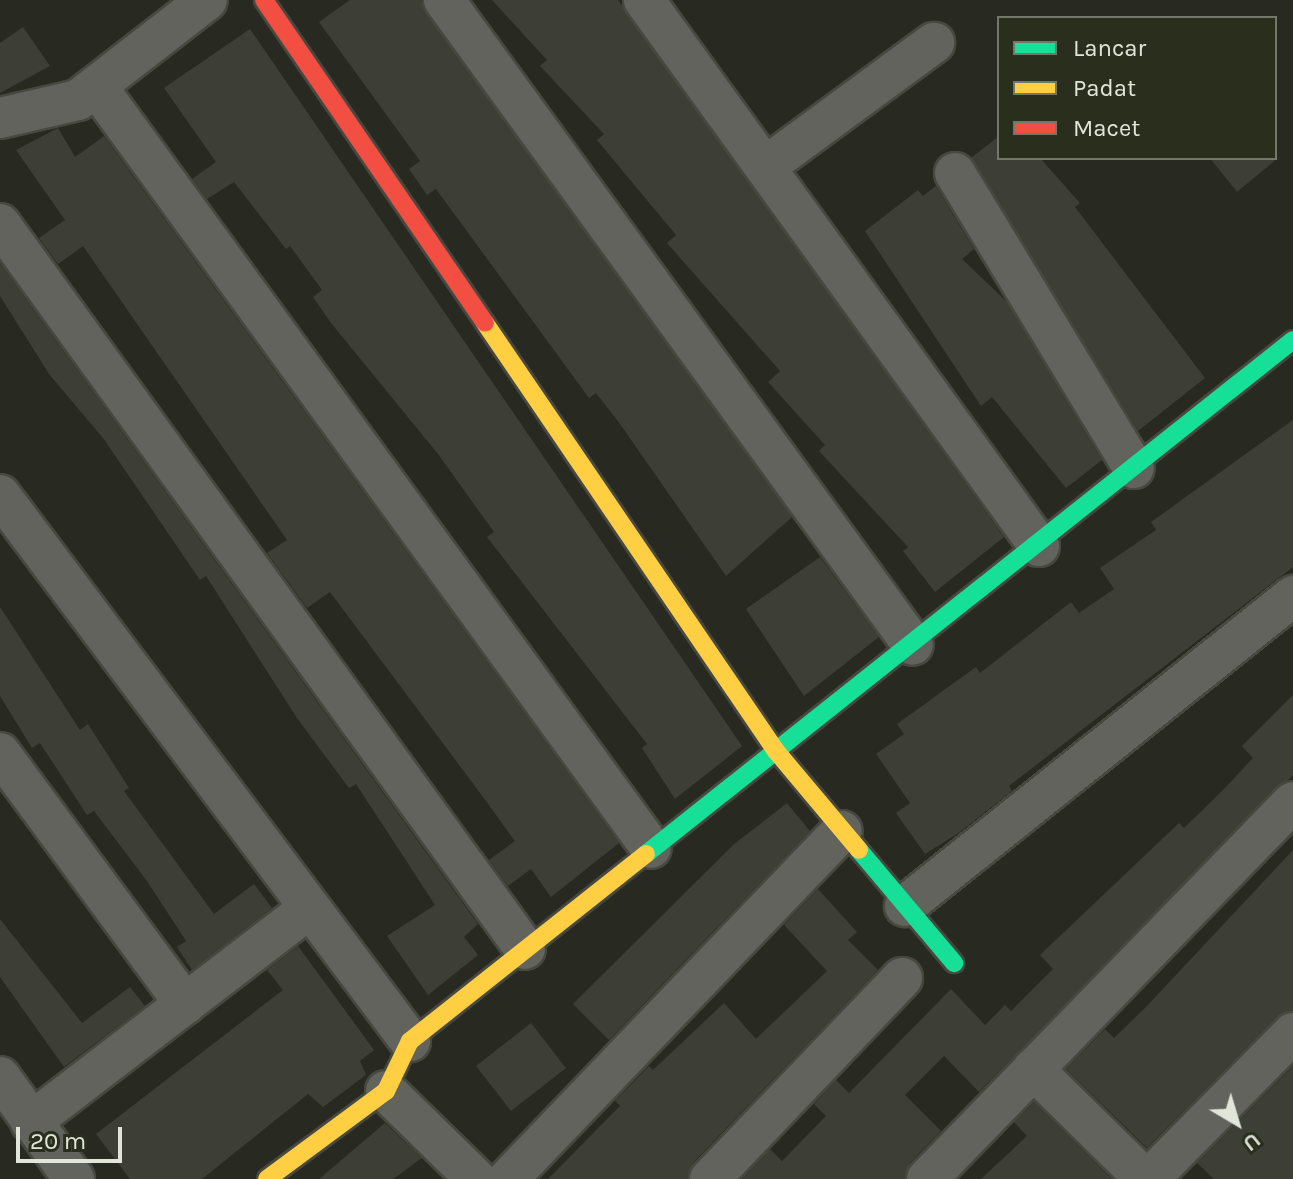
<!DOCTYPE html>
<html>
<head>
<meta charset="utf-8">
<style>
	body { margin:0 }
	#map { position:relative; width:1293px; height:1179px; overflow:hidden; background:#282a21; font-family:Karla,sans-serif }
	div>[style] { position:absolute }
	.building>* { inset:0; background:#3d3f37 }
	.roads { filter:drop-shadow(2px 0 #474840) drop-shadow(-2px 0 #474840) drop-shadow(0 2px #474840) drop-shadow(0 -2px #474840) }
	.street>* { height:40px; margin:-20px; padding:0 20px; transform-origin:20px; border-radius:20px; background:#61635c }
	.fast>* { height:18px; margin:-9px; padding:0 9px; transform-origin:9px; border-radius:9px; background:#16e098 }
	.slow>* { height:18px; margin:-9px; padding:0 9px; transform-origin:9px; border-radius:9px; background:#ffcf43 }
	.jam>* { height:18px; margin:-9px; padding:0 9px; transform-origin:9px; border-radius:9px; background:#f24e42 }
	span { translate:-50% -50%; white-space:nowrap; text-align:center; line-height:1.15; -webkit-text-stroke:6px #292e1d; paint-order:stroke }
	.legend { position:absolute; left:997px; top:16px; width:280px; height:144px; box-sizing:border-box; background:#292e1d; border:2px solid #737769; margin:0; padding:10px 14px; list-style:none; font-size:24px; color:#e1e5da }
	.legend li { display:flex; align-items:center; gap:16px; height:40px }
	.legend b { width:40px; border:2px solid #737769 }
	.north { position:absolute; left:1197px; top:1083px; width:80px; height:80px; -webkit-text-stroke:6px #292e1d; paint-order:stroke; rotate:142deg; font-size:22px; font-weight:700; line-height:32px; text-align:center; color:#e1e5da }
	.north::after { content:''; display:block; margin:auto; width:28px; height:36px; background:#e1e5da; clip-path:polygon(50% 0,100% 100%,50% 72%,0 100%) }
	.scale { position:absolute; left:16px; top:1127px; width:106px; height:36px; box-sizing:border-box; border:4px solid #e1e5da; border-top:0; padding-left:10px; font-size:24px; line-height:28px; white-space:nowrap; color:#e1e5da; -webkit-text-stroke:6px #292e1d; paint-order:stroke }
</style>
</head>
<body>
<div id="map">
	<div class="building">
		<div style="clip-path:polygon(350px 0,421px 0,792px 517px,726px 576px,620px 424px,596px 393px,589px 398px,436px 189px,427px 195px,409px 169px,420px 161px,319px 22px)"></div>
		<div style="clip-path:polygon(492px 0,618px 0,1004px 537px,935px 592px,903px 551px,908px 547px,819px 451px,825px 445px,768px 382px,780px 371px,667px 243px,676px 235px,597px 140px,604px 134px,540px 66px,547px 60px)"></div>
		<div style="clip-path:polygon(23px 27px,50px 66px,0 93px,0 43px)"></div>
		<div style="clip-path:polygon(250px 29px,742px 746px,675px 799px,642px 748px,647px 744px,487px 537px,494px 532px,438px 454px,331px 323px,313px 297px,322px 290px,290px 246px,286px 249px,234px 182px,207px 199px,192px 179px,216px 162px,164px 88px)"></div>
		<div style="clip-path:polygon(58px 128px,75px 157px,104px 136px,619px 843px,551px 897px,531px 869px,508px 886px,489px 860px,515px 841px,483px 797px,330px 592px,307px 608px,267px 553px,287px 540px,83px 246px,58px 264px,39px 238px,65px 220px,16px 150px)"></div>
		<div style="clip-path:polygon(999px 136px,999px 158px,1040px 158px,1080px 203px,1075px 207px,1205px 378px,1138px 431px,971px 158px)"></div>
		<div style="clip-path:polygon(1210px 158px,1278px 158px,1237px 192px)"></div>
		<div style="clip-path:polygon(936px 186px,974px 249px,962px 259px,1007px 302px,1102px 460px,1066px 488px,992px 397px,981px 406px,865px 231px,918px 190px,923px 196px)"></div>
		<div style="clip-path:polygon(0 263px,478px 924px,464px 937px,478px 955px,428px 995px,387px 936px,435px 905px,356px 784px,349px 788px,297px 718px,206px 576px,200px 580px,103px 438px,49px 374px,0 296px)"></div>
		<div style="clip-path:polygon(1293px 420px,1293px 567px,1009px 786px,1012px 791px,960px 832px,925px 854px,896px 813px,910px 803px,876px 754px,904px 734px,897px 724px,976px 667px,980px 673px,1071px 602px,1079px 613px,1114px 589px,1100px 568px,1156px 530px,1151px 522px)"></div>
		<div style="clip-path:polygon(820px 557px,879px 637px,804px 696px,746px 609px)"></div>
		<div style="clip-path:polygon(0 607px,80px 730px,88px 724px,129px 788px,124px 791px,214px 914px,254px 884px,272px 908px,192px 970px,177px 947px,186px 941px,147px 881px,94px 811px,87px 815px,40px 743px,32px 748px,0 696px)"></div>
		<div style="clip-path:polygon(1293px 695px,1293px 775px,979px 1092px,944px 1056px,905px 1095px,941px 1131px,910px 1163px,905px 1179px,742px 1179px,770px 1149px,782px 1161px,826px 1116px,814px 1104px,836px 1080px,849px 1093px,951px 989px,985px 1025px,1005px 1005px,1011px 1011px,1053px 969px,1040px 955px,1179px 823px,1184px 828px,1223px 790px,1253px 758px,1242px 746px)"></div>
		<div style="clip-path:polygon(787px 803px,810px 831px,609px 1040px,573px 1004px,733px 845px)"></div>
		<div style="clip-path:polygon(1293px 850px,1293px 1011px,1277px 1017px,1147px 1148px,1066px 1069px,1105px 1029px,1114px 1038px,1145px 1008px)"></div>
		<div style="clip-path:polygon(818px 889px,857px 932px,848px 940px,878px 970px,693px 1163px,688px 1179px,548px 1179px,620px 1106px,615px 1101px,649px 1066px,653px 1070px,724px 1003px,756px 1039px,827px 971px,784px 925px)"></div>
		<div style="clip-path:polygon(0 919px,82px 1023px,130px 987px,145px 1006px,64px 1067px,0 977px)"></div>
		<div style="clip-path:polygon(298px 946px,374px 1050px,360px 1061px,366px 1075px,323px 1107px,308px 1094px,202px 1179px,130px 1179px,96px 1134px,283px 990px,267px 970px)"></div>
		<div style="clip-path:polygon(531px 1023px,566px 1068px,511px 1111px,476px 1066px)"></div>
		<div style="clip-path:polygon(1293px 1066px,1293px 1179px,1214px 1179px,1197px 1163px)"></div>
		<div style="clip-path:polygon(1034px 1102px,1112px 1179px,981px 1179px,1027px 1136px,1014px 1122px)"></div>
		<div style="clip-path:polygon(385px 1123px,422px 1158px,393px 1179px,319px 1179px)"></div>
	</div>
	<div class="roads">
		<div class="street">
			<div style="left:444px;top:0;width:797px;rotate:53.98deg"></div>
			<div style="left:644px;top:0;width:674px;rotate:54.12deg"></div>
			<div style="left:97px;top:87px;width:941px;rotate:53.95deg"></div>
			<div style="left:0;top:118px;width:80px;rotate:-13deg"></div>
			<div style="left:78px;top:100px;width:163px;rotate:-37.8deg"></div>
			<div style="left:765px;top:167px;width:210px;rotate:-36.3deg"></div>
			<div style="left:955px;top:173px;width:345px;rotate:58.8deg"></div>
			<div style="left:0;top:224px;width:895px;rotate:54.09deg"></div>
			<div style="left:0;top:495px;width:683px;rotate:53.1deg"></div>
			<div style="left:0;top:753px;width:312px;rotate:53.6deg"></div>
			<div style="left:905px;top:906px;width:497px;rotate:-38.6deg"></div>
			<div style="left:1033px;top:1069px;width:157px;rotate:44.5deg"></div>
			<div style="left:0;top:1077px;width:126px;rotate:54deg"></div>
			<div style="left:386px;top:1091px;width:126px;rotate:44.4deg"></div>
			<div style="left:31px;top:1122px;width:350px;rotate:-37.5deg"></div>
			<div style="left:508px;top:1179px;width:482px;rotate:-46.2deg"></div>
			<div style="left:710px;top:1179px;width:278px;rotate:-46.3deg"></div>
			<div style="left:927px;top:1179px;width:525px;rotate:-45.85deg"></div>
			<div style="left:1149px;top:1179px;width:205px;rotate:-45.4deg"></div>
		</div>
		<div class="fast">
			<div style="left:859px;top:850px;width:148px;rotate:49.9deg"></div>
			<div style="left:646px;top:854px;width:826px;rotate:-38.46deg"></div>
		</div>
		<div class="slow">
			<div style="left:485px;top:323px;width:518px;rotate:55.79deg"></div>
			<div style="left:776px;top:751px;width:129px;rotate:50deg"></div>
			<div style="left:267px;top:1179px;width:148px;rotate:-36.5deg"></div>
			<div style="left:386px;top:1091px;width:55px;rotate:-64.4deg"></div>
			<div style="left:410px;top:1041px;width:301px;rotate:-38.4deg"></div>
		</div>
		<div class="jam">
			<div style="left:264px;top:0;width:391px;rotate:55.6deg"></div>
		</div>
	</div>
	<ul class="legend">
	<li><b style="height:10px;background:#16e098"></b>Lancar</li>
	<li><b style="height:10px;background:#ffcf43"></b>Padat</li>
	<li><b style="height:10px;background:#f24e42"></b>Macet</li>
	</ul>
	<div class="north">U</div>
	<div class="scale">20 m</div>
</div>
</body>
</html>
